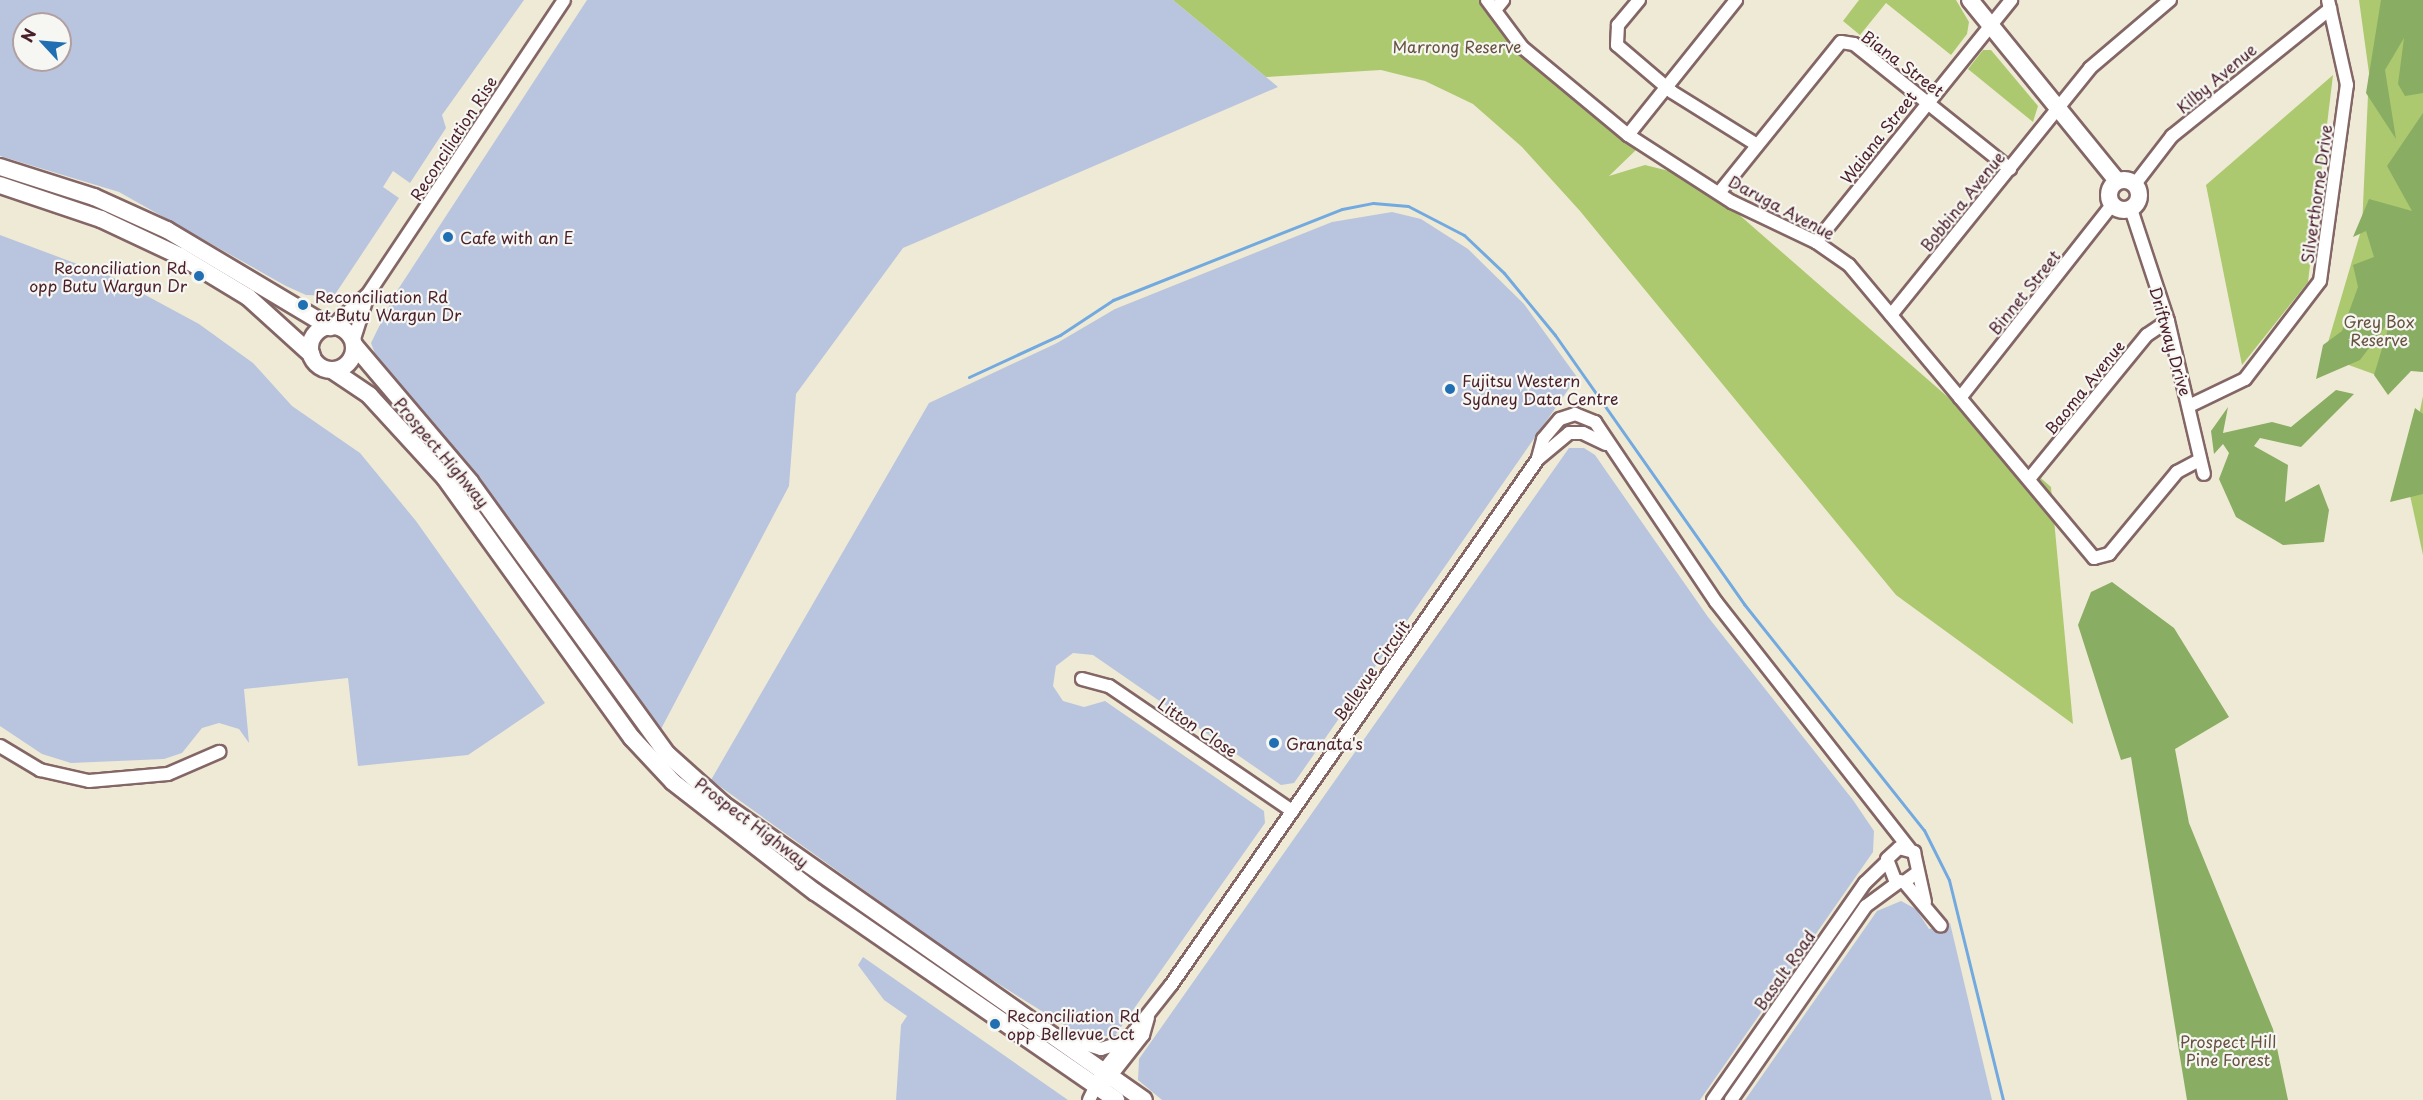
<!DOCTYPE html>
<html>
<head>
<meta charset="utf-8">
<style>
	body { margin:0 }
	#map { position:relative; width:2423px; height:1100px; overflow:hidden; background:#efead5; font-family:"Playpen Sans",sans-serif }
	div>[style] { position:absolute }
	.industrial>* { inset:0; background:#b9c5de }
	.green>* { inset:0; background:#acc96f }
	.forest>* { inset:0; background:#89ad62 }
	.stream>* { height:3px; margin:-1.5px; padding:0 1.5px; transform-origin:1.5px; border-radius:1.5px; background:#72a9e0 }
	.roads { filter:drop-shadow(2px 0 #846666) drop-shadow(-2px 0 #846666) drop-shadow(0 2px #846666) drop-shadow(0 -2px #846666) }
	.street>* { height:12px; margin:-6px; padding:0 6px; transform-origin:6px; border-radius:6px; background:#fff }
	.secondary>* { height:16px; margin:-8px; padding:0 8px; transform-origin:8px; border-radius:8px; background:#fff }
	.secondary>.ring { margin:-8px; padding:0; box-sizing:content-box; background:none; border:16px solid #fff; border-radius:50% }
	.dots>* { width:16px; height:16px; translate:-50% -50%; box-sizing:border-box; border:3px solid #f6f6f2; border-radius:50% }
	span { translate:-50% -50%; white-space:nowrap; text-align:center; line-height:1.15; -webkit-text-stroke:4.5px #f6f6f2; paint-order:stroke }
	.park-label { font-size:16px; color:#67523f }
	.street-label { font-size:16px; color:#4a1f2b }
	.poi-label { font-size:16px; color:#4a1f2b }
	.left { translate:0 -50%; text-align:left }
	.right { translate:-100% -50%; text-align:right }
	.north { position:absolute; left:12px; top:12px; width:60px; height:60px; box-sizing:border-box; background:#f6f6f2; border:2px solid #b1a0a2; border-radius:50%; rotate:296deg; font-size:16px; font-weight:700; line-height:24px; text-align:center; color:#4a1f2b }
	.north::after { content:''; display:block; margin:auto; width:21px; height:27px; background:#1f6fb2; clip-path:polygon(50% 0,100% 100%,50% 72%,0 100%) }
</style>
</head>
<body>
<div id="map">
	<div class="industrial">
		<div style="clip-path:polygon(evenodd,0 0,524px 0,442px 115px,446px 128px,410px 183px,393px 171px,383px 187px,399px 198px,334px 296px,306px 295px,286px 286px,119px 192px,0 156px,0 0,24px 24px,60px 24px,60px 60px,24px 60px,24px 24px)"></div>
		<div style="clip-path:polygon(587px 0,1173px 0,1278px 87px,903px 248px,796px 394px,789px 486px,661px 729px,483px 483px,377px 359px,371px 343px,395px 294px)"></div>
		<div style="clip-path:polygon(1392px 212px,1421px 219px,1468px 249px,1524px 304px,1577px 377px,1294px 783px,1281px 785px,1093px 655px,1073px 653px,1056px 666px,1053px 686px,1063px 701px,1084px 707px,1105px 701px,1264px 811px,1265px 823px,1114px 1037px,1075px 1032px,970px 966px,711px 780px,929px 403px,1057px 343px,1115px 309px,1332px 222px)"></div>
		<div style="clip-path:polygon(0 235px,112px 277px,199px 324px,253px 363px,292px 406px,360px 453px,416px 521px,545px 703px,468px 755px,358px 766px,348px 678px,244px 689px,249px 743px,239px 729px,219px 723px,202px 728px,182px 753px,164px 759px,71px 763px,42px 754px,0 726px)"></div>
		<div style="clip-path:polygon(1569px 448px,1584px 448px,1595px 455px,1708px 617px,1853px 800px,1874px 831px,1873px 852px,1700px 1100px,1162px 1100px,1138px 1080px,1139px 1059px)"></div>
		<div style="clip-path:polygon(1901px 901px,1916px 909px,1929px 929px,1950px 923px,1992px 1100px,1745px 1100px,1877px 911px)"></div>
		<div style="clip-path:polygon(863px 957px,1068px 1100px,896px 1100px,901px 1025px,907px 1016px,884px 1000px,858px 965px)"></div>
	</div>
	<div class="green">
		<div style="clip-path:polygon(1173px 0,1479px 0,1532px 65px,1637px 149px,1609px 176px,1645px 165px,1697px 178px,2051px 487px,2073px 724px,1896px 595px,1580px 211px,1522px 147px,1473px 104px,1425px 81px,1381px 70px,1266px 77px)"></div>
		<div style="clip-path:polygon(1859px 0,1956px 0,1969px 22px,1967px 34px,1951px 55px,1886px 3px,1860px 35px,1843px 21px)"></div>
		<div style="clip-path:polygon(2359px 0,2423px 0,2423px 366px,2379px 376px,2324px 356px,2362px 227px,2369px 73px)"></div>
		<div style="clip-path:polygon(1983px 50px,1991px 50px,2038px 106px,2033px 122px,1968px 69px)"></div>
		<div style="clip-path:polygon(2333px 75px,2308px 282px,2242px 365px,2206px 185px)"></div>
		<div style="clip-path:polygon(2423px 396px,2423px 555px,2406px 477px)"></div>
	</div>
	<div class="forest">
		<div style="clip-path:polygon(2381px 0,2423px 0,2423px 93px,2405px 96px,2398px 84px,2404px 38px,2385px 70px,2396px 139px,2366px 93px)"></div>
		<div style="clip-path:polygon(2423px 113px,2423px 372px,2411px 371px,2388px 395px,2374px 375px,2391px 319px,2360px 360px,2316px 379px,2323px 345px,2342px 331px,2358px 287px,2353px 265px,2374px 257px,2366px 231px,2353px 237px,2369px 199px,2412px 211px,2387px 166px)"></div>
		<div style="clip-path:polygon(2336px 390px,2354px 394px,2301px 447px,2260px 438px,2254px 446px,2288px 465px,2285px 502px,2319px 484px,2329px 510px,2324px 542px,2283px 545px,2236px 517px,2219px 479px,2229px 453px,2223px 444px,2214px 454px,2211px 431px,2228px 407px,2223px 433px,2272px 422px,2291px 427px)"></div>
		<div style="clip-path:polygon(2415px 408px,2423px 414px,2423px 494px,2390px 502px)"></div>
		<div style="clip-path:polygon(2112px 582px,2174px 628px,2229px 717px,2175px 749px,2189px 823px,2273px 1029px,2288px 1100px,2187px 1100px,2131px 757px,2121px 760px,2078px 625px,2091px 592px)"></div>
	</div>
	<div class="stream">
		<div style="left:969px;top:377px;width:100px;rotate:-24.8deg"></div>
		<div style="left:1060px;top:335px;width:64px;rotate:-33.4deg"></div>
		<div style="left:1113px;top:300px;width:246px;rotate:-21.7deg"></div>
		<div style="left:1342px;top:209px;width:32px;rotate:-11deg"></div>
		<div style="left:1373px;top:203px;width:35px;rotate:5deg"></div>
		<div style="left:1408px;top:206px;width:63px;rotate:27.4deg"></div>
		<div style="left:1464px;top:235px;width:55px;rotate:43.5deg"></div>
		<div style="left:1504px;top:273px;width:80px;rotate:50.6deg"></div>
		<div style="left:1555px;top:335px;width:329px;rotate:54.9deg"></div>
		<div style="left:1744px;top:604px;width:289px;rotate:51.5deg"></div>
		<div style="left:1924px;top:830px;width:56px;rotate:63.4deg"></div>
		<div style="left:1949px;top:880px;width:227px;rotate:76.2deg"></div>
	</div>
	<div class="roads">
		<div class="street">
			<div style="left:1487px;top:0;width:59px;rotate:53.3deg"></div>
			<div style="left:1522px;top:47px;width:138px;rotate:39.7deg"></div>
			<div style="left:1628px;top:135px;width:124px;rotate:32.8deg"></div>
			<div style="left:1732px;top:202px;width:93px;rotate:25.5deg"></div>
			<div style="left:1816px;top:242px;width:40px;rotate:34.9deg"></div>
			<div style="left:1849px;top:265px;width:382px;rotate:50.1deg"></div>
			<div style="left:2094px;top:558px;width:16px;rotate:-15deg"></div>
			<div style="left:2109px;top:554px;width:107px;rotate:-50.3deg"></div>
			<div style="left:2177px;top:472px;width:26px;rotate:-28deg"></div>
			<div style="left:1639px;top:0;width:33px;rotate:130deg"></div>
			<div style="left:1618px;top:25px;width:20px;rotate:93deg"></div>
			<div style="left:1617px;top:45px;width:72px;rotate:40.5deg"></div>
			<div style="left:1672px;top:92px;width:100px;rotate:31.9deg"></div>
			<div style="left:1495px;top:10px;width:13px;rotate:-51deg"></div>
			<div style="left:1628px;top:135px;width:173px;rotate:-51.3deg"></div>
			<div style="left:2135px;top:184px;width:61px;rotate:-52.4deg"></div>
			<div style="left:2172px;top:136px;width:203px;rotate:-38.8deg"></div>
			<div style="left:1719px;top:193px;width:194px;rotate:-51.1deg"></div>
			<div style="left:1841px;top:42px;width:13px;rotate:9deg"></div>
			<div style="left:1854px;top:44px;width:200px;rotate:38.7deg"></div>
			<div style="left:2131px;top:209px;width:118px;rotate:71.7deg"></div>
			<div style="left:2168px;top:321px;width:157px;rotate:76.8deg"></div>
			<div style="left:1816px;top:242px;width:311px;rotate:-51.1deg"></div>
			<div style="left:1891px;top:315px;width:317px;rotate:-51.1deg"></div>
			<div style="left:2090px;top:68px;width:105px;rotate:-40.4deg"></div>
			<div style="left:332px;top:326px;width:48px;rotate:-41.6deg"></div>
			<div style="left:368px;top:294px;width:353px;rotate:-56.3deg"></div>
			<div style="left:353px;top:342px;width:46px;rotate:-72.3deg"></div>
			<div style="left:1960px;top:398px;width:246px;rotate:-51.8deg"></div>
			<div style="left:2189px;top:406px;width:62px;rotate:-25.7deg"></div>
			<div style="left:2245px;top:379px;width:123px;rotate:-52.6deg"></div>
			<div style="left:2320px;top:281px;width:198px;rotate:-82.2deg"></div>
			<div style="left:2347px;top:85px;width:87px;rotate:-102.6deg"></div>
			<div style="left:1538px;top:458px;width:20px;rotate:-75deg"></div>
			<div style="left:1543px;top:439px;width:26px;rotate:-50deg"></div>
			<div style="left:1560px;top:419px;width:16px;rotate:-18deg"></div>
			<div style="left:1575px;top:414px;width:22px;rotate:22deg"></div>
			<div style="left:1595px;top:422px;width:217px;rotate:56.1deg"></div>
			<div style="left:1716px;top:602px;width:314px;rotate:51.9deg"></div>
			<div style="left:2029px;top:479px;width:186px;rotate:-50.7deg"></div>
			<div style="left:2147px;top:335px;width:25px;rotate:-34deg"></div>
			<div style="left:1082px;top:679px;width:28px;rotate:15deg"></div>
			<div style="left:1109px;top:686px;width:222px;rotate:34.3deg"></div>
			<div style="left:0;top:746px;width:47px;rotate:31deg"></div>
			<div style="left:40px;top:770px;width:50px;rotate:12.7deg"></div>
			<div style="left:89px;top:781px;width:79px;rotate:-5.1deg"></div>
			<div style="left:168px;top:774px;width:56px;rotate:-23.3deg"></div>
			<div style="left:1918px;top:872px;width:17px;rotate:144deg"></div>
			<div style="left:1904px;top:882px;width:9px;rotate:-167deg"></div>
			<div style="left:1895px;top:880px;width:22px;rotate:-111deg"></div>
			<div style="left:1887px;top:859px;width:16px;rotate:-43deg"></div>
			<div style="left:1899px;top:848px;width:16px;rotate:15deg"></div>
			<div style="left:1914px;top:852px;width:51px;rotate:77.6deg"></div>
			<div style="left:1904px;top:882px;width:57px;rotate:49.9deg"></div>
			<div style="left:1060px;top:1036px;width:43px;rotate:17.6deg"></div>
			<div style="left:1101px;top:1049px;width:22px;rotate:-18deg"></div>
			<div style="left:1106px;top:1082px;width:60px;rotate:-51.8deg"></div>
			<div style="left:1143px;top:1035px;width:18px;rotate:-74deg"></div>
			<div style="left:1089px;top:1100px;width:32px;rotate:-64deg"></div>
			<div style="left:1103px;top:1071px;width:110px;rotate:-51.7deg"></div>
			<div style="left:1171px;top:985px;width:641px;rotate:-55.1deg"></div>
			<div style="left:1538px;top:459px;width:40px;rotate:-40deg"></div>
			<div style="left:1569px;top:433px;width:14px"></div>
			<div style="left:1583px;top:433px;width:25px;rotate:26deg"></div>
			<div style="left:1713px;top:1100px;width:265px;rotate:-55deg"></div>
			<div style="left:1865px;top:883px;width:29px;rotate:-44deg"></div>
			<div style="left:1731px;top:1100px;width:236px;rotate:-55.2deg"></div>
			<div style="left:1866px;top:906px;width:42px;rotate:-36.3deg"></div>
		</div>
		<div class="secondary">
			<div style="left:1970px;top:0;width:233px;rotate:50.9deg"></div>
			<div style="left:0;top:167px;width:99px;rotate:17.7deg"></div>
			<div style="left:94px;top:197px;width:80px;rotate:24.3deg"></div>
			<div style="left:167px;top:230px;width:190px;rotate:30.8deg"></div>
			<div class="ring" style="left:2109px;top:180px;width:14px;height:14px"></div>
			<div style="left:0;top:185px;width:107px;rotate:18.6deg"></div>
			<div style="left:101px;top:219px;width:87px;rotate:25.1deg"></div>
			<div style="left:180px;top:256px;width:79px;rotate:31.1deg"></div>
			<div style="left:248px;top:297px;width:86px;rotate:42.2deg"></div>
			<div class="ring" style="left:310px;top:326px;width:28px;height:28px"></div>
			<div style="left:354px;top:345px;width:180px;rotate:49.7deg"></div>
			<div style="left:470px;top:482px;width:336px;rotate:54.1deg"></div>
			<div style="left:667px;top:754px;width:76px;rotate:41.8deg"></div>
			<div style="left:724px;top:805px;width:513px;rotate:35.08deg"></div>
			<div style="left:332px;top:370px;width:45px;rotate:34deg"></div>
			<div style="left:369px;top:395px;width:113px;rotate:47.5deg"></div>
			<div style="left:445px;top:478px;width:320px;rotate:54.3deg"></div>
			<div style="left:632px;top:738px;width:60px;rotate:47deg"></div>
			<div style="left:673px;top:782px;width:180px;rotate:37.8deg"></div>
			<div style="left:815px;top:892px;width:366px;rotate:34.6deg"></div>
		</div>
	</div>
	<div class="dots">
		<div style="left:448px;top:237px;background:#1f6fb2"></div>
		<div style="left:199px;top:276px;background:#1f6fb2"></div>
		<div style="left:303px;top:305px;background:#1f6fb2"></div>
		<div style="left:1450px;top:389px;background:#1f6fb2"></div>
		<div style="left:1274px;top:743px;background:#1f6fb2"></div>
		<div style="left:995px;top:1024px;background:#1f6fb2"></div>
	</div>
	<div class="park-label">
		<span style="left:1457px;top:46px">Marrong Reserve</span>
		<span style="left:2379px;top:330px">Grey Box<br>Reserve</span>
		<span style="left:2228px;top:1050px">Prospect Hill<br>Pine Forest</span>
	</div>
	<div class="street-label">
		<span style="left:1903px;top:63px;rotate:37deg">Biana Street</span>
		<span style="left:2216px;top:78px;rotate:-40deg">Kilby Avenue</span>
		<span style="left:1878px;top:137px;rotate:-52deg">Waiana Street</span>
		<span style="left:453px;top:138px;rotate:-57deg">Reconciliation Rise</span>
		<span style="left:2316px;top:194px;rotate:-82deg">Silverthorne Drive</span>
		<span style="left:1962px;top:201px;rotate:-51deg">Bobbina Avenue</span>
		<span style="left:1782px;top:207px;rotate:28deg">Daruga Avenue</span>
		<span style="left:2024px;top:292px;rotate:-51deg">Binnet Street</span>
		<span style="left:2171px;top:341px;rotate:74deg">Driftway Drive</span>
		<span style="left:2084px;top:387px;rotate:-51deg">Baoma Avenue</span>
		<span style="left:442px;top:452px;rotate:50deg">Prospect Highway</span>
		<span style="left:1371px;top:670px;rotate:-55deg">Bellevue Circuit</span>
		<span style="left:1198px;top:727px;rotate:34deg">Litton Close</span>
		<span style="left:752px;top:822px;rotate:37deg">Prospect Highway</span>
		<span style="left:1784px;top:970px;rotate:-55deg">Basalt Road</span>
	</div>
	<div class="poi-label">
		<span class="left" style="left:460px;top:237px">Cafe with an E</span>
		<span class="right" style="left:187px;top:276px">Reconciliation Rd<br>opp Butu Wargun Dr</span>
		<span class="left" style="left:315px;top:305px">Reconciliation Rd<br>at Butu Wargun Dr</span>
		<span class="left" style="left:1462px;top:389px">Fujitsu Western<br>Sydney Data Centre</span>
		<span class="left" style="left:1286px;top:743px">Granata's</span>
		<span class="left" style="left:1007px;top:1024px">Reconciliation Rd<br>opp Bellevue Cct</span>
	</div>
	<div class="north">N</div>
</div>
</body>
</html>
